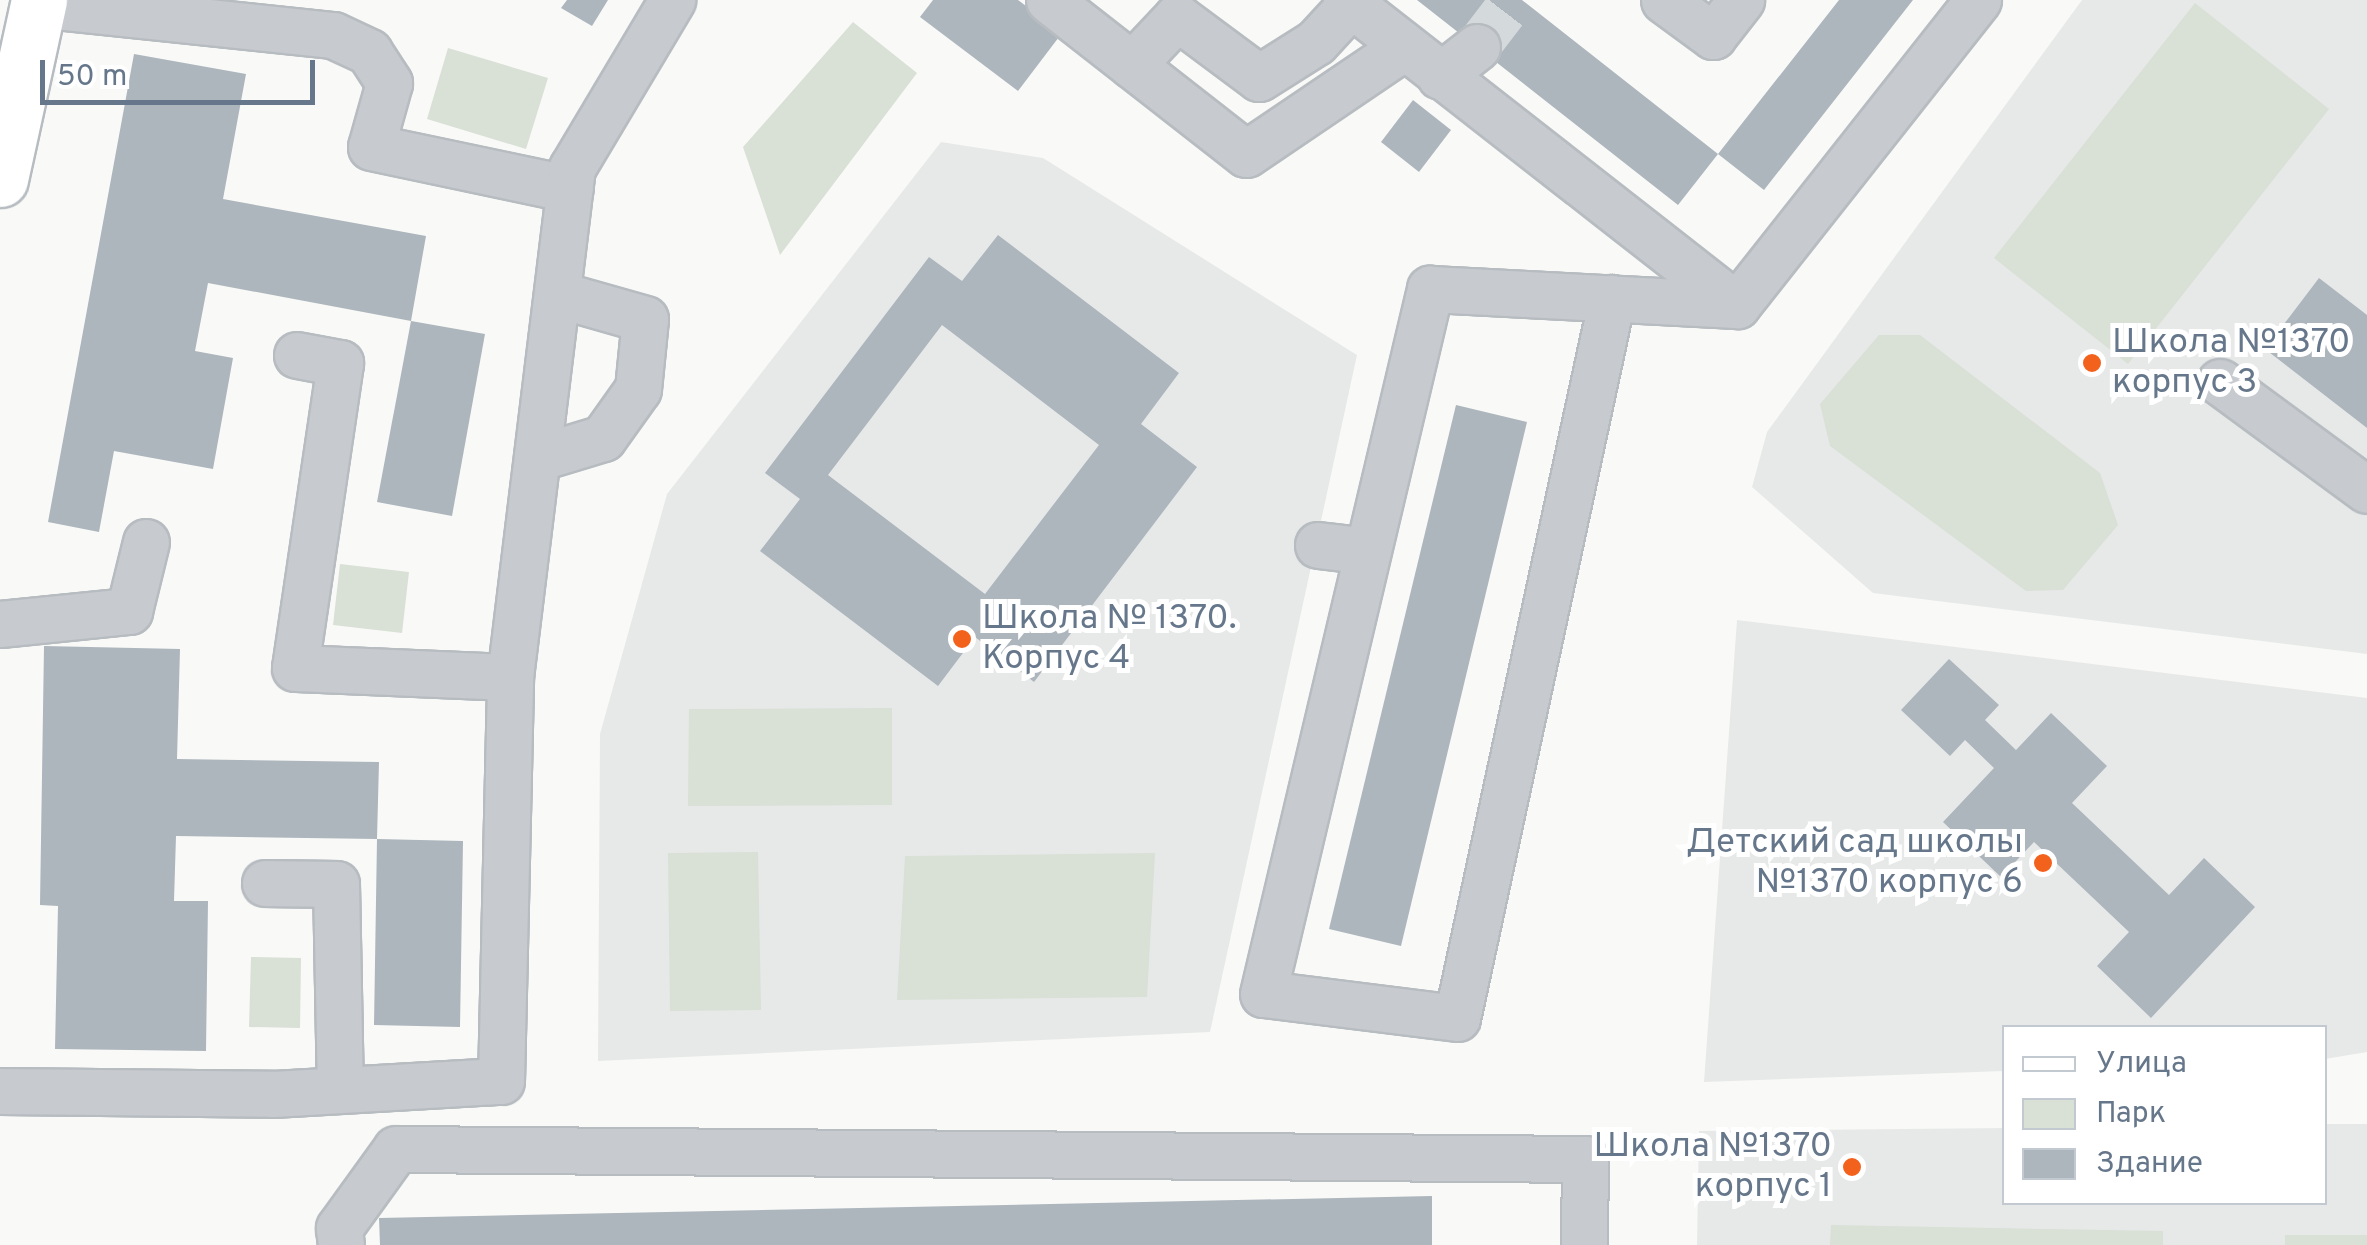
<!DOCTYPE html>
<html>
<head>
<meta charset="utf-8">
<style>
	body { margin:0 }
	#map { position:relative; width:2367px; height:1245px; overflow:hidden; background:#f9faf7; font-family:Overpass,sans-serif }
	div>[style] { position:absolute }
	.built>* { inset:0; background:#e7e9e8 }
	.green>* { inset:0; background:#d9e0d6 }
	.building>* { inset:0; background:#adb5bd }
	.minor-tunnel>* { height:45px; margin-top:-22.5px; transform-origin:0; background:repeating-linear-gradient(90deg,#d4d9dc 0 45px,transparent 0 67px) }
	.roads { filter:drop-shadow(2px 0 #b7bcc1) drop-shadow(-2px 0 #b7bcc1) drop-shadow(0 2px #b7bcc1) drop-shadow(0 -2px #b7bcc1) }
	.minor>* { height:45px; margin:-22.5px; padding:0 22.5px; transform-origin:22.5px; border-radius:22.5px; background:#c7cacf }
	.major>* { height:55px; margin:-27.5px; padding:0 27.5px; transform-origin:27.5px; border-radius:27.5px; background:#fff }
	.dots>* { width:28px; height:28px; translate:-50% -50%; box-sizing:border-box; border:5px solid #fff; border-radius:50% }
	span { translate:-50% -50%; white-space:nowrap; text-align:center; line-height:1.15; -webkit-text-stroke:10px #fff; paint-order:stroke }
	.poi-label { font-size:35px; color:#66778b }
	.left { translate:0 -50%; text-align:left }
	.right { translate:-100% -50%; text-align:right }
	.legend { position:absolute; left:2002px; top:1025px; width:325px; height:180px; box-sizing:border-box; background:#fff; border:2px solid #c2c9d1; margin:0; padding:12px 18px; list-style:none; font-size:30px; color:#66778b }
	.legend li { display:flex; align-items:center; gap:20px; height:50px }
	.legend b { width:50px; border:2px solid #c2c9d1 }
	.scale { position:absolute; left:40px; top:60px; width:275px; height:45px; box-sizing:border-box; border:5px solid #66778b; border-top:0; padding-left:12px; font-size:30px; line-height:35px; white-space:nowrap; color:#66778b; -webkit-text-stroke:8px #fff; paint-order:stroke }
</style>
</head>
<body>
<div id="map">
	<div class="built">
		<div style="clip-path:polygon(2082px 0,2367px 0,2367px 654px,1873px 593px,1752px 487px,1767px 432px)"></div>
		<div style="clip-path:polygon(941px 142px,1043px 158px,1357px 355px,1210px 1032px,598px 1061px,600px 734px,667px 494px)"></div>
		<div style="clip-path:polygon(1737px 620px,2367px 698px,2367px 1052px,2325px 1059px,2324px 1028px,2004px 1028px,2004px 1071px,1704px 1082px)"></div>
		<div style="clip-path:polygon(2325px 1124px,2367px 1124px,2367px 1245px,1697px 1245px,1699px 1131px,2004px 1128px,2004px 1202px,2324px 1202px)"></div>
	</div>
	<div class="green">
		<div style="clip-path:polygon(2195px 3px,2329px 109px,2128px 364px,1994px 258px)"></div>
		<div style="clip-path:polygon(853px 22px,917px 73px,780px 255px,743px 147px)"></div>
		<div style="clip-path:polygon(448px 48px,548px 78px,526px 149px,427px 119px)"></div>
		<div style="clip-path:polygon(1879px 335px,1920px 335px,2100px 473px,2118px 525px,2063px 590px,2026px 591px,1830px 446px,1820px 404px)"></div>
		<div style="clip-path:polygon(340px 564px,409px 572px,402px 633px,333px 625px)"></div>
		<div style="clip-path:polygon(892px 708px,892px 805px,688px 806px,689px 709px)"></div>
		<div style="clip-path:polygon(758px 852px,761px 1010px,670px 1011px,668px 853px)"></div>
		<div style="clip-path:polygon(1155px 853px,1147px 997px,897px 1000px,905px 856px)"></div>
		<div style="clip-path:polygon(251px 957px,301px 958px,300px 1028px,249px 1027px)"></div>
		<div style="clip-path:polygon(1831px 1225px,2163px 1231px,2163px 1245px,1830px 1245px)"></div>
		<div style="clip-path:polygon(2285px 1235px,2367px 1235px,2367px 1245px,2285px 1245px)"></div>
	</div>
	<div class="building">
		<div style="clip-path:polygon(567px 0,608px 0,592px 26px,561px 8px)"></div>
		<div style="clip-path:polygon(933px 0,1018px 0,1062px 33px,1018px 91px,920px 17px)"></div>
		<div style="clip-path:polygon(1417px 0,1522px 0,1718px 154px,1839px 0,1913px 0,1764px 190px,1718px 154px,1678px 205px)"></div>
		<div style="clip-path:polygon(134px 54px,246px 74px,223px 199px,426px 236px,411px 321px,208px 283px,195px 351px,233px 358px,213px 469px,114px 451px,99px 532px,48px 522px)"></div>
		<div style="clip-path:polygon(1413px 100px,1451px 130px,1419px 172px,1381px 142px)"></div>
		<div style="clip-path:polygon(evenodd,998px 235px,1179px 373px,1141px 424px,1197px 467px,1034px 682px,975px 637px,938px 686px,760px 551px,800px 499px,765px 473px,929px 257px,962px 281px,998px 235px,942px 325px,1099px 445px,985px 594px,828px 475px,942px 325px)"></div>
		<div style="clip-path:polygon(2319px 278px,2367px 315px,2367px 428px,2265px 349px)"></div>
		<div style="clip-path:polygon(411px 321px,485px 334px,452px 516px,377px 502px)"></div>
		<div style="clip-path:polygon(1456px 405px,1527px 422px,1401px 946px,1329px 929px)"></div>
		<div style="clip-path:polygon(44px 646px,180px 649px,177px 759px,379px 762px,377px 839px,176px 836px,174px 901px,208px 901px,206px 1051px,55px 1049px,58px 906px,40px 905px)"></div>
		<div style="clip-path:polygon(1949px 659px,1999px 705px,1985px 720px,2016px 750px,2051px 713px,2107px 766px,2072px 803px,2169px 895px,2204px 858px,2255px 907px,2151px 1018px,2097px 966px,2129px 932px,2034px 842px,2001px 877px,1943px 822px,1994px 768px,1965px 740px,1950px 756px,1901px 710px)"></div>
		<div style="clip-path:polygon(377px 839px,463px 841px,460px 1027px,374px 1025px)"></div>
		<div style="clip-path:polygon(1432px 1196px,1432px 1245px,380px 1245px,379px 1218px)"></div>
	</div>
	<div class="minor-tunnel">
		<div style="left:1477px;top:47px;width:59px;rotate:-52.5deg"></div>
	</div>
	<div class="roads">
		<div class="minor">
			<div style="left:1049px;top:0;width:250px;rotate:38deg"></div>
			<div style="left:1246px;top:154px;width:191px;rotate:-34.1deg"></div>
			<div style="left:1346px;top:0;width:496px;rotate:38deg"></div>
			<div style="left:1737px;top:305px;width:389px;rotate:-51.7deg"></div>
			<div style="left:1664px;top:0;width:61px;rotate:36.3deg"></div>
			<div style="left:1713px;top:36px;width:46px;rotate:-52.1deg"></div>
			<div style="left:37px;top:4px;width:298px;rotate:6deg"></div>
			<div style="left:333px;top:35px;width:40px;rotate:25deg"></div>
			<div style="left:369px;top:52px;width:37px;rotate:57deg"></div>
			<div style="left:389px;top:83px;width:66px;rotate:105.7deg"></div>
			<div style="left:371px;top:147px;width:203px;rotate:11.9deg"></div>
			<div style="left:1132px;top:65px;width:66px;rotate:-46.8deg"></div>
			<div style="left:1177px;top:17px;width:102px;rotate:36.6deg"></div>
			<div style="left:1259px;top:78px;width:67px;rotate:-32.3deg"></div>
			<div style="left:1316px;top:42px;width:52px;rotate:-47.4deg"></div>
			<div style="left:1440px;top:76px;width:47px;rotate:-38.1deg"></div>
			<div style="left:1612px;top:298px;width:736px;rotate:102.15deg"></div>
			<div style="left:1457px;top:1018px;width:195px;rotate:-172.9deg"></div>
			<div style="left:1263px;top:994px;width:725px;rotate:-76.67deg"></div>
			<div style="left:1430px;top:289px;width:307px;rotate:3deg"></div>
			<div style="left:297px;top:355px;width:44px;rotate:10.5deg"></div>
			<div style="left:340px;top:363px;width:308px;rotate:98.4deg"></div>
			<div style="left:295px;top:668px;width:215px;rotate:2.4deg"></div>
			<div style="left:510px;top:677px;width:513px;rotate:-83.06deg"></div>
			<div style="left:572px;top:168px;width:196px;rotate:-59.2deg"></div>
			<div style="left:2220px;top:382px;width:182px;rotate:36.3deg"></div>
			<div style="left:537px;top:458px;width:69px;rotate:-16.9deg"></div>
			<div style="left:603px;top:438px;width:60px;rotate:-54.5deg"></div>
			<div style="left:638px;top:389px;width:70px;rotate:-84.3deg"></div>
			<div style="left:645px;top:319px;width:91px;rotate:-164.1deg"></div>
			<div style="left:1318px;top:545px;width:50px;rotate:6.8deg"></div>
			<div style="left:0;top:624px;width:130px;rotate:-5.8deg"></div>
			<div style="left:129px;top:611px;width:71px;rotate:-76.2deg"></div>
			<div style="left:265px;top:883px;width:71px;rotate:0.8deg"></div>
			<div style="left:336px;top:884px;width:200px;rotate:88.9deg"></div>
			<div style="left:0;top:1091px;width:273px;rotate:0.6deg"></div>
			<div style="left:273px;top:1094px;width:228px;rotate:-3.3deg"></div>
			<div style="left:501px;top:1081px;width:404px;rotate:-88.7deg"></div>
			<div style="left:341px;top:1245px;width:17px;rotate:-97deg"></div>
			<div style="left:339px;top:1228px;width:97px;rotate:-54.2deg"></div>
			<div style="left:396px;top:1149px;width:1189px;rotate:0.48deg"></div>
			<div style="left:1585px;top:1159px;width:86px;rotate:90.7deg"></div>
		</div>
		<div class="major">
			<div style="left:0;top:179px;width:183px;rotate:-77.7deg"></div>
		</div>
	</div>
	<div class="dots">
		<div style="left:2092px;top:363px;background:#f3621d"></div>
		<div style="left:962px;top:639px;background:#f3621d"></div>
		<div style="left:2043px;top:863px;background:#f3621d"></div>
		<div style="left:1852px;top:1167px;background:#f3621d"></div>
	</div>
	<div class="poi-label">
		<span class="left" style="left:2112px;top:363px">Школа №1370<br>корпус 3</span>
		<span class="left" style="left:982px;top:639px">Школа № 1370.<br>Корпус 4</span>
		<span class="right" style="left:2023px;top:863px">Детский сад школы<br>№1370 корпус 6</span>
		<span class="right" style="left:1832px;top:1167px">Школа №1370<br>корпус 1</span>
	</div>
	<ul class="legend">
	<li><b style="height:12px;background:#fff"></b>Улица</li>
	<li><b style="height:28px;background:#d9e0d6"></b>Парк</li>
	<li><b style="height:28px;background:#adb5bd"></b>Здание</li>
	</ul>
	<div class="scale">50 m</div>
</div>
</body>
</html>
